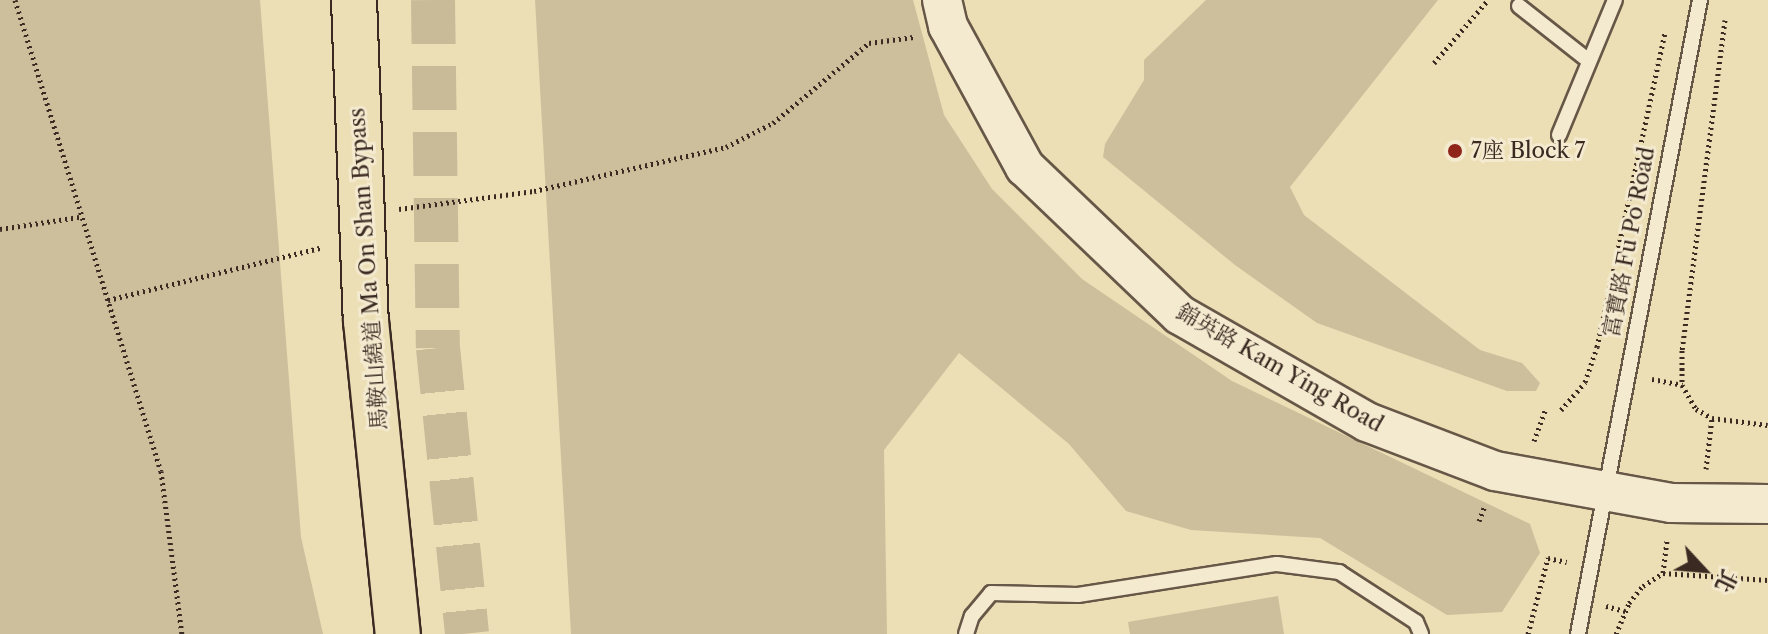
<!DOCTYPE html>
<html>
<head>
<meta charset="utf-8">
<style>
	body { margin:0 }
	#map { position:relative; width:1768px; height:634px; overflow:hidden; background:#ecdeb5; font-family:"Libre Caslon Text","Noto Serif TC",serif }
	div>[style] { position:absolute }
	.green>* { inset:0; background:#cebf9c }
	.primary-tunnel>* { height:44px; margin-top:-22px; transform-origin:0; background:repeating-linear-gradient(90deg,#c9ba98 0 44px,transparent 0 66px) }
	.path>* { height:5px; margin-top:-2.5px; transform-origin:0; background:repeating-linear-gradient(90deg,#3b2a22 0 2px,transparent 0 6px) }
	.roads { filter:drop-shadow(2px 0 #675747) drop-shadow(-2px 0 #675747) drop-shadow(0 2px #675747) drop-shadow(0 -2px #675747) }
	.service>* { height:14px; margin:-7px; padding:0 7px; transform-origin:7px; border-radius:7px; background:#f3eacf }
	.tertiary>* { height:38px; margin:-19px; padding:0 19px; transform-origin:19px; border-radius:19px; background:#f3eacf }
	.bridges { filter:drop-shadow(2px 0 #3b2a22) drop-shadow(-2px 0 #3b2a22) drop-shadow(0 2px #3b2a22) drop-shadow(0 -2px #3b2a22) }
	.primary-bridge>* { height:44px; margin:-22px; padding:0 22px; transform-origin:22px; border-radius:22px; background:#ecdeb5 }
	.dots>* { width:22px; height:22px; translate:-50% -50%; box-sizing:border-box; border:4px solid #f3eacf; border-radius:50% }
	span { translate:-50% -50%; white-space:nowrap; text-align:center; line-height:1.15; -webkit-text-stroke:6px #f3eacf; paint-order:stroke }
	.poi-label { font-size:22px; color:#3b2a22 }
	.left { translate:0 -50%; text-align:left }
	.street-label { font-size:22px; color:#3b2a22 }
	.north { position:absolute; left:1664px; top:530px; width:80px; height:80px; -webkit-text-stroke:6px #f3eacf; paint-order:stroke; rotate:116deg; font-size:22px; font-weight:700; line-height:32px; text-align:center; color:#3b2a22 }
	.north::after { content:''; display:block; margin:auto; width:28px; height:36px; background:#3b2a22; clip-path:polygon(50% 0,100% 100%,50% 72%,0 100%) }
</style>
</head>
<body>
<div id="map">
	<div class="green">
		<div style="clip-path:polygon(0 0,260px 0,301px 537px,323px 634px,0 634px)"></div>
		<div style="clip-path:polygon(535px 0,913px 0,944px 115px,992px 189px,1082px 279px,1232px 381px,1530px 524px,1540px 553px,1502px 612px,1447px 615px,1320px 538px,1191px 530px,1126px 511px,1069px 444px,959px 353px,884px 450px,887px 634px,571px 634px)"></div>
		<div style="clip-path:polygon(1206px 0,1438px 0,1290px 187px,1304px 215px,1480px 350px,1522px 363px,1540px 383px,1536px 391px,1507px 391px,1317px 323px,1235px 265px,1103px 157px,1105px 144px,1144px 80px,1144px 60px)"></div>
		<div style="clip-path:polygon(1278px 596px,1284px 634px,1130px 634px,1128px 622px)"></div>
	</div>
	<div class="primary-tunnel">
		<div style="left:433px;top:0;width:348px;rotate:89.2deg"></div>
		<div style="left:438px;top:348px;width:287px;rotate:84.2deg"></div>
	</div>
	<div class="path">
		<div style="left:15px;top:0;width:493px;rotate:72.8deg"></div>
		<div style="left:161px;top:471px;width:164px;rotate:82.7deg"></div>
		<div style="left:1725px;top:20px;width:333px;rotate:97.4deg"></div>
		<div style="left:1682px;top:350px;width:35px;rotate:90deg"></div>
		<div style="left:1682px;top:385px;width:28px;rotate:60deg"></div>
		<div style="left:1696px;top:409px;width:18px;rotate:29deg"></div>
		<div style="left:1712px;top:418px;width:56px;rotate:7.1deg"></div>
		<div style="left:1434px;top:63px;width:83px;rotate:-49.4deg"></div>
		<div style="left:399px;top:209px;width:136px;rotate:-7.6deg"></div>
		<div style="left:534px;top:191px;width:197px;rotate:-12.9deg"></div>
		<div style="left:726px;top:147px;width:53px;rotate:-27.1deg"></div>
		<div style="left:773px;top:123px;width:125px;rotate:-39.8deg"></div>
		<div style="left:869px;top:43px;width:45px;rotate:-7.6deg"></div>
		<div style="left:0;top:229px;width:80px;rotate:-8.6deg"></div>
		<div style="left:108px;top:300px;width:221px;rotate:-13.8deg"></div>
		<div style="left:1652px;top:379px;width:31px;rotate:11deg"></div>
		<div style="left:1561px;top:410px;width:37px;rotate:-49deg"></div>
		<div style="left:1585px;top:382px;width:37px;rotate:-71deg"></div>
		<div style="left:1597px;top:347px;width:321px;rotate:-77.8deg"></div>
		<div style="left:1534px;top:441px;width:35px;rotate:-70deg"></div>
		<div style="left:1706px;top:469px;width:51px;rotate:-83.3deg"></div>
		<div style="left:1479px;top:521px;width:17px;rotate:-69deg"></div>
		<div style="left:1663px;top:573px;width:35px;rotate:-83deg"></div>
		<div style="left:1663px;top:573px;width:105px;rotate:3.8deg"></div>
		<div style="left:1606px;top:606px;width:20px;rotate:15deg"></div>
		<div style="left:1528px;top:634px;width:79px;rotate:-75.3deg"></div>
		<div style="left:1548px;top:558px;width:19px;rotate:12deg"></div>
		<div style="left:1616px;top:634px;width:34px;rotate:-67deg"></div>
		<div style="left:1629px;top:603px;width:22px;rotate:-51deg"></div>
		<div style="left:1643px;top:586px;width:24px;rotate:-33deg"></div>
	</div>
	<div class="roads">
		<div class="service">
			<div style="left:1519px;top:6px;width:89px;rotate:38.2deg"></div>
			<div style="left:1559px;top:135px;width:146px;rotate:-67.5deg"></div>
			<div style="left:966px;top:634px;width:19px;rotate:-72deg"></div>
			<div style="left:972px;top:616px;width:30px;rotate:-50deg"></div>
			<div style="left:991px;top:593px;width:87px;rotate:1.3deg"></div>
			<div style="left:1078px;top:595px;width:201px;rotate:-8.9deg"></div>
			<div style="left:1277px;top:564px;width:63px;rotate:7.4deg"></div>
			<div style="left:1339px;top:572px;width:92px;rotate:33deg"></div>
			<div style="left:1416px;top:622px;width:13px;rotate:67deg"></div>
			<div style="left:1578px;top:634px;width:646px;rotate:-79.11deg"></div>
		</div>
		<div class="tertiary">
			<div style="left:942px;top:0;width:27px;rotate:77deg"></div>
			<div style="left:948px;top:26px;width:161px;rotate:61.4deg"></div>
			<div style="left:1025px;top:167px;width:214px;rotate:43.7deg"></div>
			<div style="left:1180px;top:315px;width:215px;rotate:29.8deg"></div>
			<div style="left:1367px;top:422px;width:137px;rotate:20.9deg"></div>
			<div style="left:1495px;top:471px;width:179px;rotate:10.3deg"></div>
			<div style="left:1671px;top:503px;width:97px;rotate:0.6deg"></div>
		</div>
	</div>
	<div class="bridges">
		<div class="primary-bridge">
			<div style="left:354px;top:0;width:321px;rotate:87.9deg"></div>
			<div style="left:366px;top:321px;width:315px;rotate:84.2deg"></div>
		</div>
	</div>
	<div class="dots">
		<div style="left:1455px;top:151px;background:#8f2418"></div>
	</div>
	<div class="poi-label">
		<span class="left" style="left:1471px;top:151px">7座 Block 7</span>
	</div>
	<div class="street-label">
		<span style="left:1629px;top:242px;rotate:-79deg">富寶路 Fu Po Road</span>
		<span style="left:368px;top:269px;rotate:-94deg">馬鞍山繞道 Ma On Shan Bypass</span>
		<span style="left:1280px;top:368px;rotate:30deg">錦英路 Kam Ying Road</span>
	</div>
	<div class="north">北</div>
</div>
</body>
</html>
